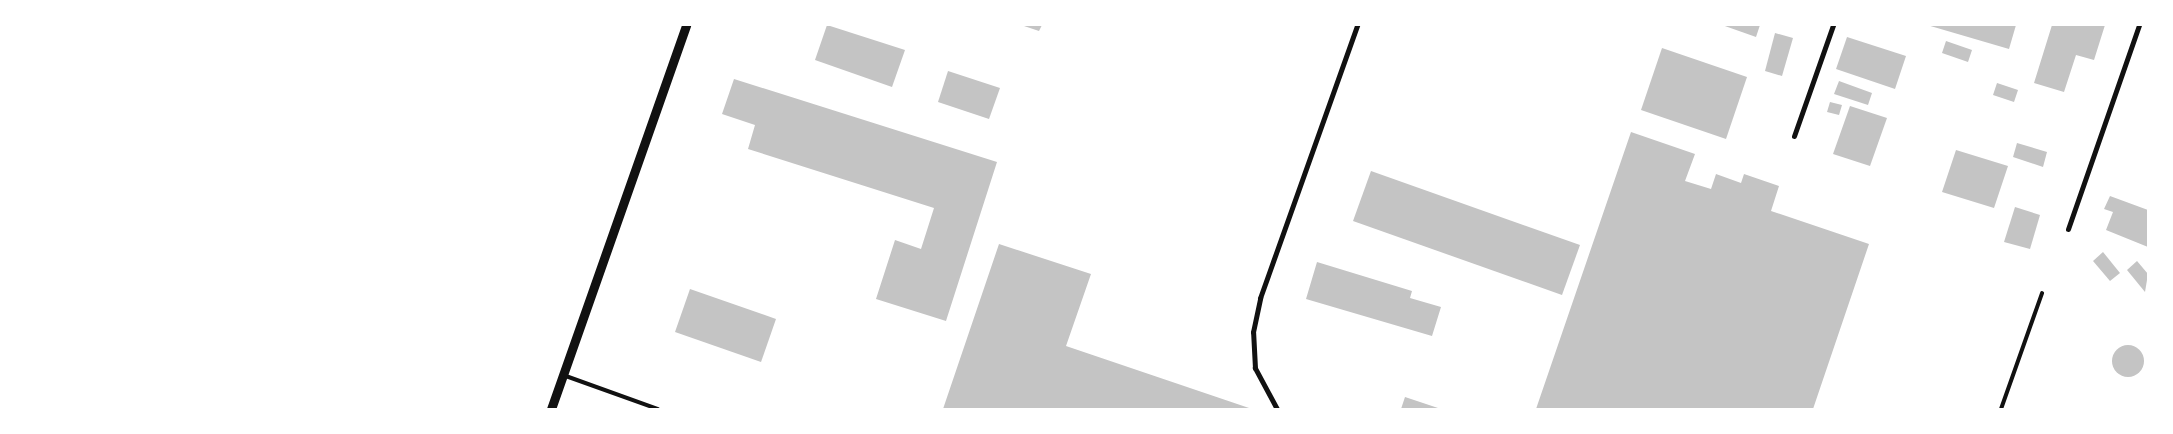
<!DOCTYPE html>
<html>
<head>
<meta charset="utf-8">
<style>
	body { margin:0 }
	#map { position:relative; width:2173px; height:434px; overflow:hidden; background:#fff; font-family:Jost,sans-serif }
	div>[style] { position:absolute }
	.building>* { inset:0; background:#c4c4c4 }
	.round { border-radius:50% }
	.service>* { height:4px; margin:-2px; padding:0 2px; transform-origin:2px; border-radius:2px; background:#111 }
	.minor>* { height:5px; margin:-2.5px; padding:0 2.5px; transform-origin:2.5px; border-radius:2.5px; background:#111 }
	.tertiary>* { height:9px; margin:-4.5px; padding:0 4.5px; transform-origin:4.5px; border-radius:4.5px; background:#111 }
	span { translate:-50% -50%; white-space:nowrap; text-align:center; line-height:1.15; -webkit-text-stroke:5px #fff; paint-order:stroke }
	.frame { position:absolute; inset:0; border:26px solid #fff; pointer-events:none }
</style>
</head>
<body>
<div id="map">
	<div class="building">
		<div style="clip-path:polygon(827px 25px,905px 50px,892px 87px,815px 60px)"></div>
		<div style="clip-path:polygon(1021px 25px,1042px 25px,1039px 31px)"></div>
		<div style="clip-path:polygon(1722px 25px,1760px 25px,1756px 37px)"></div>
		<div style="clip-path:polygon(1927px 25px,2016px 25px,2009px 49px)"></div>
		<div style="clip-path:polygon(2052px 25px,2105px 25px,2094px 60px,2076px 55px,2064px 92px,2034px 83px)"></div>
		<div style="clip-path:polygon(1775px 33px,1793px 38px,1782px 76px,1765px 71px)"></div>
		<div style="clip-path:polygon(1847px 37px,1906px 56px,1895px 89px,1836px 69px)"></div>
		<div style="clip-path:polygon(1946px 41px,1972px 50px,1968px 62px,1942px 53px)"></div>
		<div style="clip-path:polygon(1662px 48px,1747px 77px,1726px 139px,1641px 110px)"></div>
		<div style="clip-path:polygon(948px 71px,1000px 88px,989px 119px,938px 102px)"></div>
		<div style="clip-path:polygon(734px 79px,997px 162px,946px 321px,876px 299px,895px 240px,921px 249px,934px 208px,748px 149px,755px 125px,722px 114px)"></div>
		<div style="clip-path:polygon(1839px 81px,1872px 93px,1868px 105px,1834px 94px)"></div>
		<div style="clip-path:polygon(1997px 83px,2018px 90px,2014px 102px,1993px 95px)"></div>
		<div style="clip-path:polygon(1830px 102px,1842px 105px,1839px 115px,1827px 112px)"></div>
		<div style="clip-path:polygon(1850px 106px,1887px 118px,1870px 166px,1833px 154px)"></div>
		<div style="clip-path:polygon(1631px 132px,1695px 154px,1685px 181px,1711px 189px,1716px 174px,1741px 183px,1744px 174px,1779px 186px,1771px 211px,1869px 244px,1813px 409px,1536px 409px)"></div>
		<div style="clip-path:polygon(2017px 143px,2047px 152px,2043px 167px,2013px 157px)"></div>
		<div style="clip-path:polygon(1956px 150px,2008px 166px,1994px 208px,1942px 192px)"></div>
		<div style="clip-path:polygon(1371px 171px,1580px 245px,1562px 295px,1353px 221px)"></div>
		<div style="clip-path:polygon(2110px 196px,2148px 210px,2148px 247px,2106px 230px,2113px 212px,2104px 209px)"></div>
		<div style="clip-path:polygon(2015px 207px,2040px 215px,2030px 249px,2004px 242px)"></div>
		<div style="clip-path:polygon(999px 244px,1091px 274px,1066px 346px,1252px 409px,943px 409px)"></div>
		<div style="clip-path:polygon(2103px 252px,2120px 273px,2110px 281px,2093px 261px)"></div>
		<div style="clip-path:polygon(2137px 261px,2148px 274px,2145px 292px,2127px 270px)"></div>
		<div style="clip-path:polygon(1317px 262px,1412px 291px,1410px 298px,1441px 307px,1432px 336px,1306px 299px)"></div>
		<div style="clip-path:polygon(690px 289px,776px 319px,761px 362px,675px 332px)"></div>
		<div class="round" style="left:2112px;top:345px;width:32px;height:32px"></div>
		<div style="clip-path:polygon(1405px 397px,1441px 409px,1401px 409px)"></div>
	</div>
	<div class="service">
		<div style="left:563px;top:375px;width:101px;rotate:19.7deg"></div>
		<div style="left:2001px;top:409px;width:123px;rotate:-70.5deg"></div>
	</div>
	<div class="minor">
		<div style="left:1794px;top:136px;width:118px;rotate:-70.6deg"></div>
		<div style="left:2068px;top:229px;width:216px;rotate:-70.8deg"></div>
		<div style="left:1277px;top:409px;width:47px;rotate:-118.2deg"></div>
		<div style="left:1255px;top:368px;width:36px;rotate:-93deg"></div>
		<div style="left:1253px;top:332px;width:35px;rotate:-78deg"></div>
		<div style="left:1260px;top:298px;width:290px;rotate:-70.4deg"></div>
	</div>
	<div class="tertiary">
		<div style="left:551px;top:409px;width:407px;rotate:-70.6deg"></div>
	</div>
	<div class="frame"></div>
</div>
</body>
</html>
